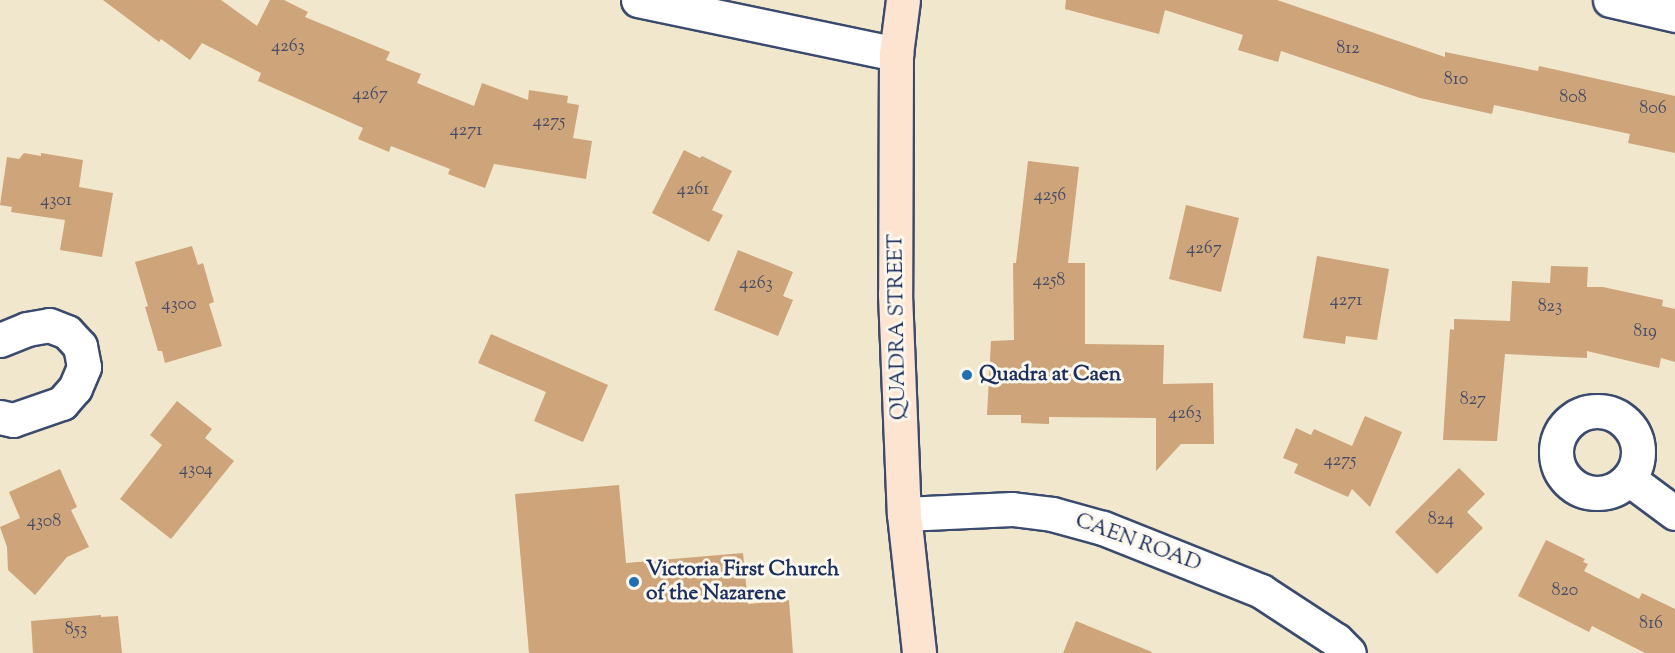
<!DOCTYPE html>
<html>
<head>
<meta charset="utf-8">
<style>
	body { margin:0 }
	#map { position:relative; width:1675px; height:653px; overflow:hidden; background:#f1e7cc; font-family:"Sorts Mill Goudy",serif }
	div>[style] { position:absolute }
	.building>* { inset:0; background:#cea47b }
	.roads { filter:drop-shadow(2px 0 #3b4b6e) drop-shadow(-2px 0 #3b4b6e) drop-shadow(0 2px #3b4b6e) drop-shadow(0 -2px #3b4b6e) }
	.minor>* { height:33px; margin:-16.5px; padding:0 16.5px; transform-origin:16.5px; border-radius:16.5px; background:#fff }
	.minor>.ring { margin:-16.5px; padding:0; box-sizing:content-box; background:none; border:33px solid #fff; border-radius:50% }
	.secondary>* { height:33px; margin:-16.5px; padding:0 16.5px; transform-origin:16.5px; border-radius:16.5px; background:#fde4d1 }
	.dots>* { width:16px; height:16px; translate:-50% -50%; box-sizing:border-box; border:3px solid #fbf7ec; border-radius:50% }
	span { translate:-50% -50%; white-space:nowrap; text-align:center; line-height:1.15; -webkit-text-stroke:6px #fbf7ec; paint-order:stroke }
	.number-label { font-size:18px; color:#484c65 }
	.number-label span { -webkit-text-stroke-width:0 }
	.street-label { font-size:21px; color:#1b2f5e }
	.poi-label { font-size:21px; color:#1b2f5e; font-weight:700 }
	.left { translate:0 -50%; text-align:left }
</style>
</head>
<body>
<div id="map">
	<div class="building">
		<div style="clip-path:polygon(103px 0,221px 0,257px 26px,270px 0,284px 0,308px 12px,305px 17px,390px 52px,386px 60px,421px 74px,417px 83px,474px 106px,482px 83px,528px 100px,529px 90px,568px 96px,567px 103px,579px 105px,573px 138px,592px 141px,586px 179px,494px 164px,485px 188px,448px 174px,450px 169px,391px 146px,389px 152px,358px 139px,363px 128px,258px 81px,261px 73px,202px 43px,190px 60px,161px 39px,159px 42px)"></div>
		<div style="clip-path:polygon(1066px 0,1277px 0,1445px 57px,1445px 52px,1538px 71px,1539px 66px,1675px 96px,1675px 153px,1628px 143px,1630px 134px,1494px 105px,1492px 114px,1420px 98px,1281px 51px,1278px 62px,1238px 50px,1243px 35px,1165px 10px,1159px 34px,1065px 9px)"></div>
		<div style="clip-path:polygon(684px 150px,700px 158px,702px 156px,732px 171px,712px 210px,723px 215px,709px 242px,652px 213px)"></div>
		<div style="clip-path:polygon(24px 153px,41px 156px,41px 153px,83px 160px,79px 187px,113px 193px,102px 257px,60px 250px,65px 220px,11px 212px,12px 207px,0 205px,7px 157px,19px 159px)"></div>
		<div style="clip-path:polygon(1028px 161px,1079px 167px,1068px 263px,1085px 263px,1085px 344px,1164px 345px,1163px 384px,1213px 383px,1214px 444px,1181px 444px,1156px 471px,1156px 418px,1049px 417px,1049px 424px,1021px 423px,1021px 415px,987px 415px,991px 341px,1014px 340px,1013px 263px,1016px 263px)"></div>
		<div style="clip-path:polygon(1186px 205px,1239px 218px,1221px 292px,1169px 279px)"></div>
		<div style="clip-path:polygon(192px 246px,198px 265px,203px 263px,214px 302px,209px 304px,222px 346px,165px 363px,162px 351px,158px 351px,145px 307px,148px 306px,135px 262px)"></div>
		<div style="clip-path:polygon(738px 250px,793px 272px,783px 296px,793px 300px,778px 336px,714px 310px)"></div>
		<div style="clip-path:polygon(1317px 256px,1389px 269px,1377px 340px,1346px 336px,1345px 344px,1303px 338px)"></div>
		<div style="clip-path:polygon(1551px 266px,1588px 267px,1587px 287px,1603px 287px,1663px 300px,1662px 306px,1675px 309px,1675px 362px,1661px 358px,1659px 368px,1587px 351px,1587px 358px,1505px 354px,1497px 441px,1443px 440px,1450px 329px,1454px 330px,1454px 319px,1510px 321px,1512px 281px,1550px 283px)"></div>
		<div style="clip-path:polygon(491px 334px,608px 385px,583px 442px,534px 421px,546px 392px,478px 363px)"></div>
		<div style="clip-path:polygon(177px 401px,212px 429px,205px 438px,234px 461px,171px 539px,120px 499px,162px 445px,150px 435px)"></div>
		<div style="clip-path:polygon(1365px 416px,1402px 432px,1370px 507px,1352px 489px,1348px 497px,1294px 473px,1298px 464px,1283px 458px,1296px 428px,1311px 435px,1314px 429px,1352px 446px)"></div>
		<div style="clip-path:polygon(1459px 468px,1485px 494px,1467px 512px,1483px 528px,1437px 574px,1395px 532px)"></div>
		<div style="clip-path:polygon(60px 469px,77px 507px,71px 510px,89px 547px,67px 557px,35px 595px,8px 570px,7px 547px,0 527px,20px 518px,9px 492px)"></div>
		<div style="clip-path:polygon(619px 485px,626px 563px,743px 553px,748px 604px,789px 600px,793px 653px,529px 653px,515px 494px)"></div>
		<div style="clip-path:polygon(1546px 540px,1585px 559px,1583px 562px,1588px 564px,1584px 571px,1639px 599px,1642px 593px,1675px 609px,1675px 653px,1645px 653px,1592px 626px,1589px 632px,1518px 596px)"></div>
		<div style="clip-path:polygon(101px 615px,101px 617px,118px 616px,122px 653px,33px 653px,31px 621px)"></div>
		<div style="clip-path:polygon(1076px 621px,1152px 652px,1151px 653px,1063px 653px)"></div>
	</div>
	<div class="roads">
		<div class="minor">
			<div style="left:638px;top:0;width:264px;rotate:11.8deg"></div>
			<div style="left:1610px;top:0;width:67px;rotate:13deg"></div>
			<div style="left:0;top:340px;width:29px;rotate:-22deg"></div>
			<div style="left:27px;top:329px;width:22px;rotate:-10deg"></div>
			<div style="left:49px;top:325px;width:19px;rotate:21deg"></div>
			<div style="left:67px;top:332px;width:19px;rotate:47deg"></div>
			<div style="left:80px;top:346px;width:21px;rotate:79deg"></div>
			<div style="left:84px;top:367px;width:23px;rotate:113deg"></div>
			<div style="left:75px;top:388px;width:20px;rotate:131deg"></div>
			<div style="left:62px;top:403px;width:52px;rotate:160.9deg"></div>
			<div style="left:13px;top:420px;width:13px;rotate:-167deg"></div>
			<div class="ring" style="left:1556px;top:411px;width:49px;height:49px"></div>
			<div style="left:1629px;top:479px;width:57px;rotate:36.5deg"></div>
			<div style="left:904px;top:514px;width:108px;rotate:-2.7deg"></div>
			<div style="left:1012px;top:509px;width:40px;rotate:7.1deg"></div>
			<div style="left:1052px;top:514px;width:53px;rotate:15.4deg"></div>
			<div style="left:1103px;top:528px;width:170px;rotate:21.7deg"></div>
			<div style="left:1261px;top:591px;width:90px;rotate:33.2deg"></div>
			<div style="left:1336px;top:640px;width:18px;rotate:45deg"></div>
		</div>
		<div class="secondary">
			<div style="left:903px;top:0;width:54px;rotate:97.4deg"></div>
			<div style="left:896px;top:54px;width:240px;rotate:90.2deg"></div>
			<div style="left:895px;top:294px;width:220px;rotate:87.7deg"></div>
			<div style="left:904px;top:514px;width:140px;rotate:83.8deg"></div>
		</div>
	</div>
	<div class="dots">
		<div style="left:967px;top:375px;background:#1f6fb2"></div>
		<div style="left:634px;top:582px;background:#1f6fb2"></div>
	</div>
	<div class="number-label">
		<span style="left:288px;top:47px">4263</span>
		<span style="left:1348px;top:49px">812</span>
		<span style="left:1456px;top:80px">810</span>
		<span style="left:370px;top:95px">4267</span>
		<span style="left:1573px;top:98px">808</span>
		<span style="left:1653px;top:109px">806</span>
		<span style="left:549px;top:122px">4275</span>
		<span style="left:466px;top:131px">4271</span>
		<span style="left:693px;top:190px">4261</span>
		<span style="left:1050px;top:196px">4256</span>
		<span style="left:56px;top:201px">4301</span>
		<span style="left:1204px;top:249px">4267</span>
		<span style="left:1049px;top:281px">4258</span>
		<span style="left:756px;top:284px">4263</span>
		<span style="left:1346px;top:301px">4271</span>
		<span style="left:179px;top:305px">4300</span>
		<span style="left:1550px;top:307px">823</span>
		<span style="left:1645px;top:332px">819</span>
		<span style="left:1473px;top:400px">827</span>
		<span style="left:1185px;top:414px">4263</span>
		<span style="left:1340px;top:461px">4275</span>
		<span style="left:196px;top:470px">4304</span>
		<span style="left:1441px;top:520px">824</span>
		<span style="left:44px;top:522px">4308</span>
		<span style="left:1565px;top:591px">820</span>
		<span style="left:1651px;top:624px">816</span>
		<span style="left:76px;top:630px">853</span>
	</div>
	<div class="street-label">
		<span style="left:898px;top:327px;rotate:-91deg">QUADRA STREET</span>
		<span style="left:1138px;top:543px;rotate:20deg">CAEN ROAD</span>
	</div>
	<div class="poi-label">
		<span class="left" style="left:979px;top:375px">Quadra at Caen</span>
		<span class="left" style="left:646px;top:582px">Victoria First Church<br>of the Nazarene</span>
	</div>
</div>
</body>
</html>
